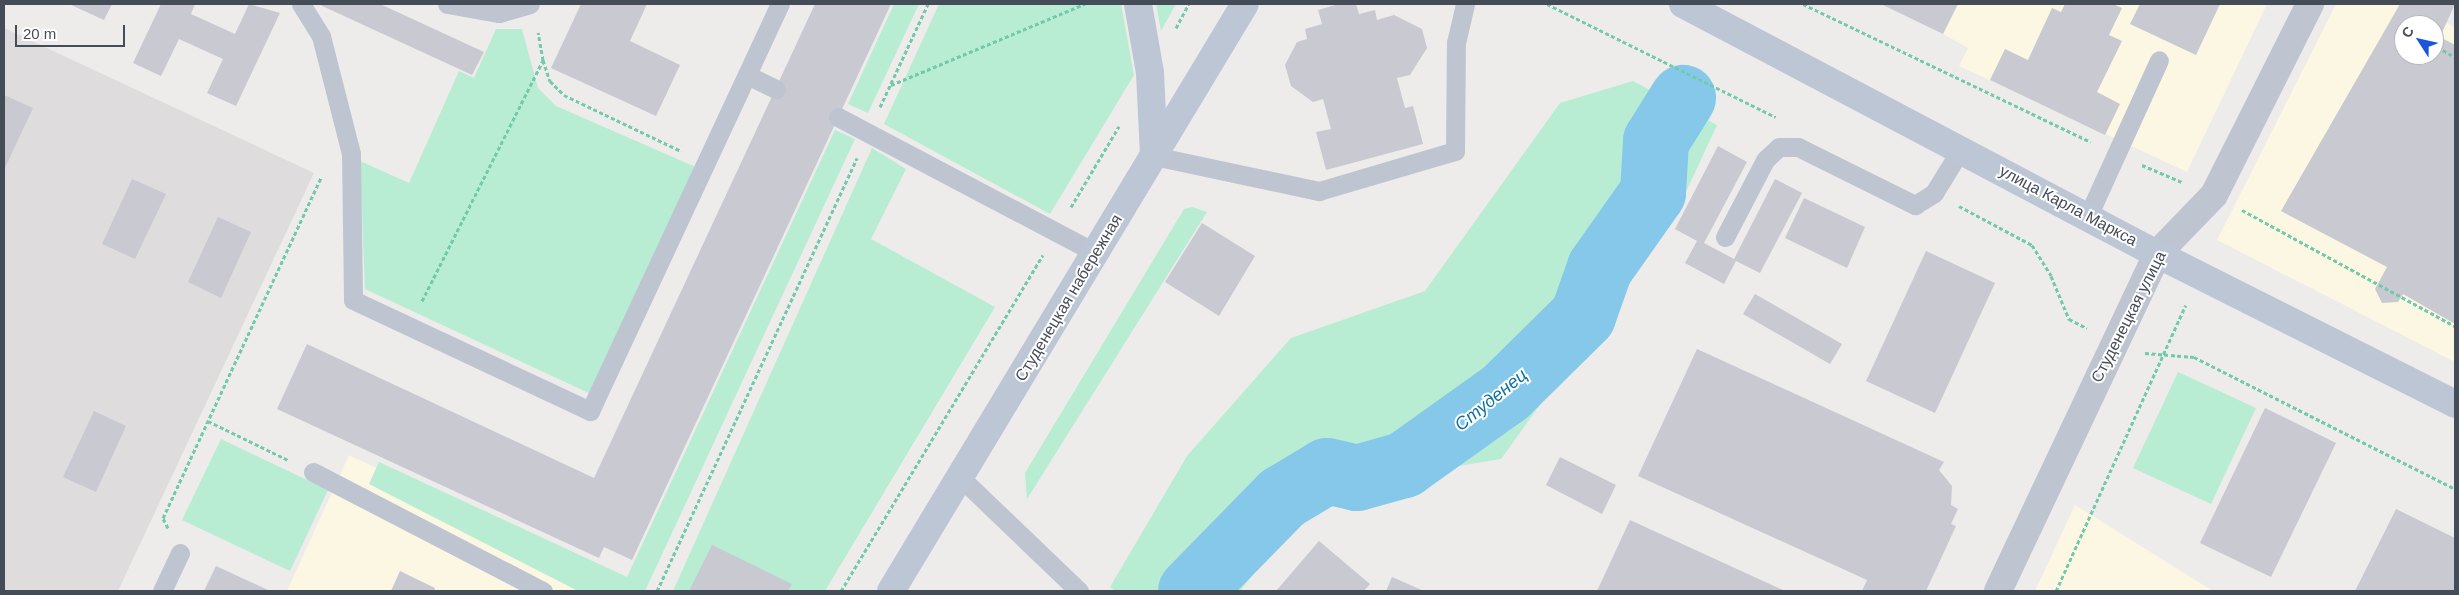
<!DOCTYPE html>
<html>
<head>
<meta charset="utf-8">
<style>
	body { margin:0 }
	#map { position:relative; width:2459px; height:595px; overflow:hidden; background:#eeebeb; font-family:Helvetica,sans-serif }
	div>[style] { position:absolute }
	.commercial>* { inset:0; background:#fbf7e2 }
	.education>* { inset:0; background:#dfdcdd }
	.green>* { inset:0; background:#b8edd3 }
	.river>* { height:66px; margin:-33px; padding:0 33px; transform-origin:33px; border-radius:33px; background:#85c8ea }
	.building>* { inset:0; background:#c8c9d1 }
	.path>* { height:3px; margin-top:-1.5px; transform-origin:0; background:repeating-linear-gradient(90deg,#71caaa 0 4px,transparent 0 6.5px) }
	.lane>* { height:19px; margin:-9.5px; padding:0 9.5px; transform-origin:9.5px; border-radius:9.5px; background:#bec5d1 }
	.street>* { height:28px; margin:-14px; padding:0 14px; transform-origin:14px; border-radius:14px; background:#bec5d1 }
	.secondary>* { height:28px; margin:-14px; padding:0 14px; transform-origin:14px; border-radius:14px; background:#bdc6d5 }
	span { translate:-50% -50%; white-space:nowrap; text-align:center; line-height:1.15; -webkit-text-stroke:4px #fff; paint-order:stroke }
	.street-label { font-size:16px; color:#444c58 }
	.water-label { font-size:18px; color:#0d6fa2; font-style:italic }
	.frame { position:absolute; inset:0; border:5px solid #444c58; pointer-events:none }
	.north { position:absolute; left:2394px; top:15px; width:50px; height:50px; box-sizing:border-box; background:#fff; border:1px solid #b4b7bc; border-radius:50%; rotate:305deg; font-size:14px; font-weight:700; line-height:20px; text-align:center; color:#444c58 }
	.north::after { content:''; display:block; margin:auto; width:18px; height:22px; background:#1a55d9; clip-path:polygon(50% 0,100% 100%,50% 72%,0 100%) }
	.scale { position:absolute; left:15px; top:25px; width:110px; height:22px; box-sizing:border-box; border:2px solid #444c58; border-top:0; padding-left:6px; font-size:15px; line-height:18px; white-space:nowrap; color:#444c58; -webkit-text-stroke:4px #fff; paint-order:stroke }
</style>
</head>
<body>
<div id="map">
	<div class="commercial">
		<div style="clip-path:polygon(1958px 4px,2267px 4px,2187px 172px,1959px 66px,1968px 48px,1943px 34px)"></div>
		<div style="clip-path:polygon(evenodd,2336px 4px,2418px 4px,2455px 28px,2455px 362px,2217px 240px,2336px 4px,2404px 25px,2434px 25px,2434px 55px,2404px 55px,2404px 25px)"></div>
		<div style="clip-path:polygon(349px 455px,626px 586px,627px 591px,287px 591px)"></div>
		<div style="clip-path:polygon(2075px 505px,2213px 591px,2035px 591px)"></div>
	</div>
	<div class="education">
		<div style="clip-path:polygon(4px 28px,314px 173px,118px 591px,4px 591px)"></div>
	</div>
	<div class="green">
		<div style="clip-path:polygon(894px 4px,919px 4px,868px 113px,848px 104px)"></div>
		<div style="clip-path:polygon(939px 4px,1121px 4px,1134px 75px,1050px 214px,884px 124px)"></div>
		<div style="clip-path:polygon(1156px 4px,1176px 4px,1161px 31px)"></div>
		<div style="clip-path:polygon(496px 29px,522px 29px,538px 88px,556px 106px,698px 168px,593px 395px,365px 289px,360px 161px,409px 183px,459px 71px,474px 78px)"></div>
		<div style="clip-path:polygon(1633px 81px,1717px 125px,1672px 222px,1501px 459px,1321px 489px,1240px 591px,1115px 591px,1110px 587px,1187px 456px,1291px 338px,1425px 291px,1560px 103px)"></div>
		<div style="clip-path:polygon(835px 130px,855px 139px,645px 591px,578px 591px,369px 484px,379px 462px,627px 577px)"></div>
		<div style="clip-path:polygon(872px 148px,906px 169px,871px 239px,995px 307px,825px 591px,673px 591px)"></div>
		<div style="clip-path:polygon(1192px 207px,1207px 212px,1027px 499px,1025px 473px,1184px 209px)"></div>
		<div style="clip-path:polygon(2178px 372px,2256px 408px,2211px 504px,2133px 468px)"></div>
		<div style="clip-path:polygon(221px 439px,328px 490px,290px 571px,182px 520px)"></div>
	</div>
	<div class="river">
		<div style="left:1191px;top:591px;width:130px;rotate:-45.6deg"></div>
		<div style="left:1282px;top:498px;width:52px;rotate:-31deg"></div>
		<div style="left:1327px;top:471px;width:31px;rotate:13deg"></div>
		<div style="left:1357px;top:478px;width:49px;rotate:-15.5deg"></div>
		<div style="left:1404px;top:465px;width:124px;rotate:-35.5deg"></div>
		<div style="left:1505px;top:393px;width:110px;rotate:-44.6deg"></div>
		<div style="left:1583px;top:316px;width:51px;rotate:-70.5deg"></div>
		<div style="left:1600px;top:268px;width:92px;rotate:-54.8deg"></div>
		<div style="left:1653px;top:193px;width:52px;rotate:-86.7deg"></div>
		<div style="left:1656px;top:141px;width:51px;rotate:-57.9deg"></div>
	</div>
	<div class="building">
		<div style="clip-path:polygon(69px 4px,112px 4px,104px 20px)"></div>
		<div style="clip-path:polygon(161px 4px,195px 4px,191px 14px,235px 34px,249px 4px,280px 13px,236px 106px,207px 93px,223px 59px,179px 39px,161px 76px,133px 63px)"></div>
		<div style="clip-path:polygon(318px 4px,380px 4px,484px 52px,472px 75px)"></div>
		<div style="clip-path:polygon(581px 4px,647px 4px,630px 41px,680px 65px,656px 116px,551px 68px)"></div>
		<div style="clip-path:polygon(815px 4px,891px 4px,632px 560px,604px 547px,599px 558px,277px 409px,307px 344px,594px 478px)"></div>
		<div style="clip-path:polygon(1339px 4px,1356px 4px,1359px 14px,1375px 10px,1377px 20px,1394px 15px,1422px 29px,1427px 48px,1410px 75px,1397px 78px,1405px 108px,1413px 106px,1423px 144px,1326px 170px,1316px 132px,1331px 129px,1323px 99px,1313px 102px,1291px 86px,1285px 65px,1297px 42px,1307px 39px,1305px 29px,1322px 24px,1318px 10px)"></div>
		<div style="clip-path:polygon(1881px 4px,1958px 4px,1943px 34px)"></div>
		<div style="clip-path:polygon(2065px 4px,2113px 4px,2122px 8px,2109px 35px,2122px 41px,2097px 92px,2120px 104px,2105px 135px,1990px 80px,2005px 49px,2028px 60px,2052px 8px,2061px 12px)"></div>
		<div style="clip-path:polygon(2140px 4px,2220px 4px,2196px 55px,2130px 24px)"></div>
		<div style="clip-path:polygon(evenodd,2400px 4px,2455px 4px,2440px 37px,2455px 45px,2455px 324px,2403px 294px,2398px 302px,2382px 303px,2375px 289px,2387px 267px,2281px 211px,2400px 4px,2404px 25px,2434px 25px,2434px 55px,2404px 55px,2404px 25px)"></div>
		<div style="clip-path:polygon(4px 95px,33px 108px,4px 170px)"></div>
		<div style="clip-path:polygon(1718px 146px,1747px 162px,1704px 243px,1734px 259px,1775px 179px,1802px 193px,1760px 273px,1736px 261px,1724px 284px,1685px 263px,1697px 241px,1675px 229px)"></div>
		<div style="clip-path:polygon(132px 179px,166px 194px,135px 259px,102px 244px)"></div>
		<div style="clip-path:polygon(1804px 198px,1865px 227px,1847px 268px,1785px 238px)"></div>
		<div style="clip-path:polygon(218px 217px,251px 232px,221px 298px,188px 282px)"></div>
		<div style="clip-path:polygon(1202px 223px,1255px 256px,1219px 316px,1165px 282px)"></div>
		<div style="clip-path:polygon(1926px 251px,1995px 283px,1935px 413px,1866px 381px)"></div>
		<div style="clip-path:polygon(1755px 294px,1842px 344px,1830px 364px,1743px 314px)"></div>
		<div style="clip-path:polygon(1697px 349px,1944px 462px,1939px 470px,1952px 486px,1951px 505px,1958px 509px,1951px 524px,1956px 526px,1926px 591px,1862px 591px,1867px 580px,1638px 476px)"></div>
		<div style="clip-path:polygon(2265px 408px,2336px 443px,2271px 577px,2200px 543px)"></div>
		<div style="clip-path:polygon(94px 411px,126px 426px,96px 492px,63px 477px)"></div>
		<div style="clip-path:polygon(1560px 457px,1616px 485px,1602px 514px,1546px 485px)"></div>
		<div style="clip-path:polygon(2396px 509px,2455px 538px,2455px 591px,2355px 591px)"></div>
		<div style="clip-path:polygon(1630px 520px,1785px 591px,1597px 591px)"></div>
		<div style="clip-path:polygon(1319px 541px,1370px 584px,1364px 591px,1276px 591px)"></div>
		<div style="clip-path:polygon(712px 545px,792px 584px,788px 591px,689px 591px)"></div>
		<div style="clip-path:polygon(216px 566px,270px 591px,204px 591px)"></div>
		<div style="clip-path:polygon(400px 571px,435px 588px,434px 591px,391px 591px)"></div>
		<div style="clip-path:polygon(1392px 577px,1424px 591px,1386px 591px)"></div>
	</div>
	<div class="path">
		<div style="left:1547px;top:4px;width:255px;rotate:26.3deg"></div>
		<div style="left:1803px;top:4px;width:319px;rotate:25.6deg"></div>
		<div style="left:1176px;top:28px;width:27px;rotate:-62deg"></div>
		<div style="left:2437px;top:47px;width:21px;rotate:29deg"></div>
		<div style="left:543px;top:60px;width:22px;rotate:72deg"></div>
		<div style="left:550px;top:81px;width:20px;rotate:45deg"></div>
		<div style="left:564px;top:95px;width:130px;rotate:25.6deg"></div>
		<div style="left:891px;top:85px;width:210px;rotate:-22.7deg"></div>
		<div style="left:880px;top:107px;width:114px;rotate:-65deg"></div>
		<div style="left:2142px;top:165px;width:43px;rotate:23deg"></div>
		<div style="left:1959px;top:206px;width:83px;rotate:28.1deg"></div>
		<div style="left:2032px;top:245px;width:36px;rotate:58deg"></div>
		<div style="left:2051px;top:276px;width:47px;rotate:67.3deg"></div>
		<div style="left:2069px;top:319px;width:20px;rotate:27deg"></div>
		<div style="left:1071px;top:207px;width:94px;rotate:-59.3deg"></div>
		<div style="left:2242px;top:210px;width:243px;rotate:28.6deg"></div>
		<div style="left:422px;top:301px;width:270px;rotate:-63.3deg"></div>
		<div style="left:543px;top:60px;width:28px;rotate:-100deg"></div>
		<div style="left:2145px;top:353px;width:49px;rotate:4.7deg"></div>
		<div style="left:2194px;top:357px;width:292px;rotate:26.8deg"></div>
		<div style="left:208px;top:421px;width:89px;rotate:26deg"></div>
		<div style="left:168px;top:528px;width:11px;rotate:-117deg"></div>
		<div style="left:163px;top:518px;width:375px;rotate:-65.1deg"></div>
		<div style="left:657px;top:591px;width:477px;rotate:-65.2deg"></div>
		<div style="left:841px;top:591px;width:392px;rotate:-59deg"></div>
		<div style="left:2056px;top:591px;width:314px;rotate:-65.6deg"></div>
	</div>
	<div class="lane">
		<div style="left:301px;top:4px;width:38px;rotate:58deg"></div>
		<div style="left:321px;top:36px;width:122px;rotate:75.7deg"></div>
		<div style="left:351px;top:154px;width:146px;rotate:89.2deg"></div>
		<div style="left:353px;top:300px;width:262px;rotate:25.1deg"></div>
		<div style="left:590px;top:411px;width:449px;rotate:-65deg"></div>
		<div style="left:447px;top:4px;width:53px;rotate:9.8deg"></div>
		<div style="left:499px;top:13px;width:32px;rotate:-16deg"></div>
		<div style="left:747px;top:75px;width:32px;rotate:26deg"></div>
		<div style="left:838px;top:117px;width:292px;rotate:27.8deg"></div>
		<div style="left:1154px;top:156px;width:169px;rotate:12deg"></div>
		<div style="left:1319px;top:191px;width:142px;rotate:-16.4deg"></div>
		<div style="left:1455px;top:151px;width:108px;rotate:-89.5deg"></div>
		<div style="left:1456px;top:43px;width:40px;rotate:-77deg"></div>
		<div style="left:2088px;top:216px;width:171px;rotate:-65.5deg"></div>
		<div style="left:1725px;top:237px;width:87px;rotate:-62.5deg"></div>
		<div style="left:1765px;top:160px;width:19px;rotate:-43deg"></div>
		<div style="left:1779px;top:147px;width:19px"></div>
		<div style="left:1798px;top:147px;width:131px;rotate:26.4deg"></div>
		<div style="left:1915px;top:205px;width:22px;rotate:-32deg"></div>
		<div style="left:1934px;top:193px;width:52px;rotate:-58.5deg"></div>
		<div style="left:313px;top:472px;width:259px;rotate:27.4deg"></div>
		<div style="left:960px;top:477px;width:165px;rotate:43.8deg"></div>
		<div style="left:162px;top:591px;width:42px;rotate:-64.7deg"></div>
	</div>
	<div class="street">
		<div style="left:1998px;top:591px;width:373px;rotate:-64.7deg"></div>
		<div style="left:2157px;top:254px;width:82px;rotate:-46deg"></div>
		<div style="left:2214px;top:195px;width:214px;rotate:-63.3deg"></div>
	</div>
	<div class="secondary">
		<div style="left:1138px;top:4px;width:70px;rotate:80.1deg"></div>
		<div style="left:1150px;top:73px;width:83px;rotate:87.2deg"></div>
		<div style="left:1683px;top:4px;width:536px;rotate:27.81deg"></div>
		<div style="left:2157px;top:254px;width:334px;rotate:26.7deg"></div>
		<div style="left:891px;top:591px;width:685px;rotate:-58.91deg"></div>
	</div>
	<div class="street-label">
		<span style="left:2068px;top:206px;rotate:28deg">улица Карла Маркса</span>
		<span style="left:1069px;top:298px;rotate:-59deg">Студенецкая набережная</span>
		<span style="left:2129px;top:317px;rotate:-63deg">Студенецкая улица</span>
	</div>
	<div class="water-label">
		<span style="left:1491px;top:400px;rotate:-39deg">Студенец</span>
	</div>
	<div class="frame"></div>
	<div class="north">С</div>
	<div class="scale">20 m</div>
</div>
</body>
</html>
